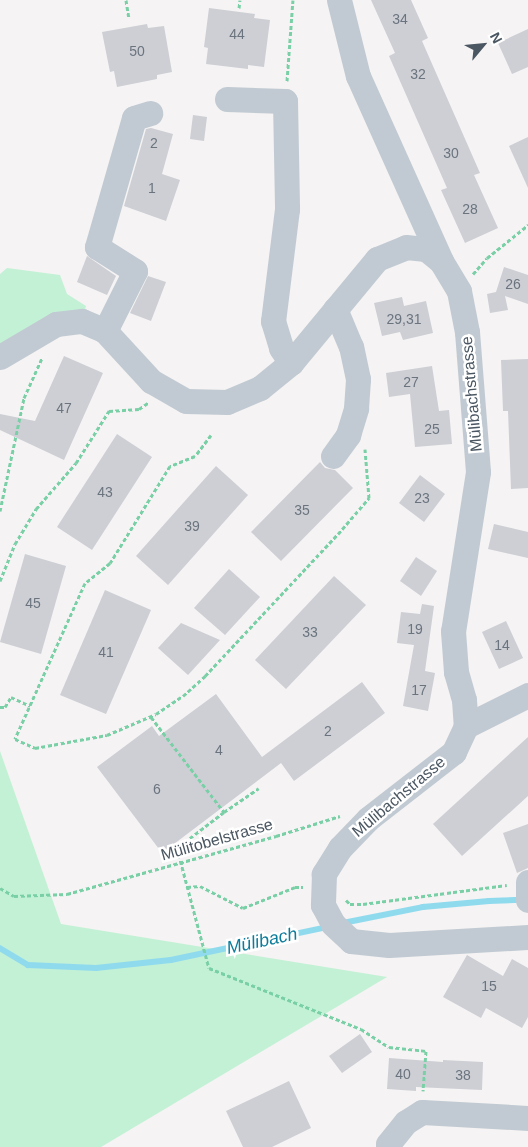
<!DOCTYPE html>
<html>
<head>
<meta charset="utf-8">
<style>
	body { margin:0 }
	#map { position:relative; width:528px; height:1147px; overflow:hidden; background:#f5f3f3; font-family:Arial,sans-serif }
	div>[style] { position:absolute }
	.green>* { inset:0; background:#c3f1d5 }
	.stream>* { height:5.5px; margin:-2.75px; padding:0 2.75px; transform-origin:2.75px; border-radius:2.75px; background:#90daee }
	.building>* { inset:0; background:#cdcfd5 }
	.path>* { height:3px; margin-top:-1.5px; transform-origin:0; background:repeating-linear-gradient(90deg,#7ad0a6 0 4px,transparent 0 6.5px) }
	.minor>* { height:25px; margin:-12.5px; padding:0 12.5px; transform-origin:12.5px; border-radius:12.5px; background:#c1cad2 }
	span { translate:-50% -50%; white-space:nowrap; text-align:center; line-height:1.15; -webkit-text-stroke:5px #fff; paint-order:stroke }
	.number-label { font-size:14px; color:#6b747e }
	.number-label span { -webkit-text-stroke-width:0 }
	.street-label { font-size:16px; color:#4a5661 }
	.water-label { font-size:18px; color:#0c7c9b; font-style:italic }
	.north { position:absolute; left:458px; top:20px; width:50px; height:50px; -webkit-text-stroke:4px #fff; paint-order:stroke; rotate:62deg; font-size:14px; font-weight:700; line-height:20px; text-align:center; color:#4a5661 }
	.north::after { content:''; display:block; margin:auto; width:18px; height:22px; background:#4a5661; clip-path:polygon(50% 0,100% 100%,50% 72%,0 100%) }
</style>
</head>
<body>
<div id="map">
	<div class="green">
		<div style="clip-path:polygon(7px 268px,60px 275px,67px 294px,86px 306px,82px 321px,0 357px,0 274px)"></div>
		<div style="clip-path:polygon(0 751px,61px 924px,387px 977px,101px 1147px,0 1147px)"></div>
	</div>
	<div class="stream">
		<div style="left:343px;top:923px;width:82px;rotate:-11.3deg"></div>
		<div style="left:423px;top:907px;width:66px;rotate:-5.2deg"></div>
		<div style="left:489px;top:901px;width:33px;rotate:-2deg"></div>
		<div style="left:0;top:948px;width:33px;rotate:31deg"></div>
		<div style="left:28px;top:965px;width:68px;rotate:2.5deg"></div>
		<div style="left:96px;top:968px;width:75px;rotate:-6.1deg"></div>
		<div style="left:171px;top:960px;width:159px;rotate:-11.9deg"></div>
	</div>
	<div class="building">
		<div style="clip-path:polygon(371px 0,411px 0,428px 38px,422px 41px,480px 173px,474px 175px,498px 228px,465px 243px,441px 190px,447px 188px,389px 56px,395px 53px)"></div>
		<div style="clip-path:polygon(209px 8px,255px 14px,254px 18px,270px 20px,264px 67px,248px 65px,248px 69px,206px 64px,208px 48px,204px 47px)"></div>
		<div style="clip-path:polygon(147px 24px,148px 28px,164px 26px,172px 72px,157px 75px,157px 79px,117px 87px,114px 71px,110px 72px,102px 32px)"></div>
		<div style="clip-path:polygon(528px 29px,528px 67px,512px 74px,498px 43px)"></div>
		<div style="clip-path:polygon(193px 115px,207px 117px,204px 141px,190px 139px)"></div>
		<div style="clip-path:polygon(151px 128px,173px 134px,162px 174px,180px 180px,166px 221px,124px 206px,146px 129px)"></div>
		<div style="clip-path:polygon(528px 137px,528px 188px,509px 146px)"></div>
		<div style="clip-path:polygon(87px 256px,116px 276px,107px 295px,77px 282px)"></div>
		<div style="clip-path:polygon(504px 267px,528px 275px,528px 304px,505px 296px,508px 310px,490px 313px,487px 294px,496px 292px)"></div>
		<div style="clip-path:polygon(148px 276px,166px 282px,151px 321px,130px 313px)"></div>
		<div style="clip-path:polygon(402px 297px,404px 306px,426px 301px,433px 333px,403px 340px,400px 332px,382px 336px,374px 303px)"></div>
		<div style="clip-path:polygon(64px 356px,103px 373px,64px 460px,0 430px,0 414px,35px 421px)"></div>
		<div style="clip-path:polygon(528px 359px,528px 488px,511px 489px,508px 411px,503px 411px,501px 360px)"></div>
		<div style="clip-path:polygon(432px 366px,439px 411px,449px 410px,452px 444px,415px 447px,410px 394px,389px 397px,386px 373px)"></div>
		<div style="clip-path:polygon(117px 434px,152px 457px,92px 550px,57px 527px)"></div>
		<div style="clip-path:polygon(320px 462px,325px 468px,335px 470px,353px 488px,281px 561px,251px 532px)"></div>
		<div style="clip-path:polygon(216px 466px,248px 495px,168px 585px,136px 556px)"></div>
		<div style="clip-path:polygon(420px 475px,445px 494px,424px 522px,399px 503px)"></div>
		<div style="clip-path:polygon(494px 524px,528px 532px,528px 558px,488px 549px)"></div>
		<div style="clip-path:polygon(25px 554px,66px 566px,41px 654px,0 642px)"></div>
		<div style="clip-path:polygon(416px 557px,437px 571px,421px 596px,400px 581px)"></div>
		<div style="clip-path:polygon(229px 569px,260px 597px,225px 635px,194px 608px)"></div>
		<div style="clip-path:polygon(334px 576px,366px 605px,286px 689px,255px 660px)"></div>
		<div style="clip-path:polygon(105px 590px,151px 610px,106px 714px,60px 695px)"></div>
		<div style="clip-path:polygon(422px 604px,434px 606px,425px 671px,435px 673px,428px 711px,403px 706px,414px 645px,397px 643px,401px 612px,420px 614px)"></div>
		<div style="clip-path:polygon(506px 621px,523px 658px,499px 669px,482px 632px)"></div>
		<div style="clip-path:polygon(181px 623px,220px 640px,188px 675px,158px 648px)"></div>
		<div style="clip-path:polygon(362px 682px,385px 713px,294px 781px,281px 763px,162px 853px,97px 767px,152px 726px,159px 736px,216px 694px,262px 757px)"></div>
		<div style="clip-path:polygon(528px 737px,528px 796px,462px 856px,433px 824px)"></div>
		<div style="clip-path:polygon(528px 824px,528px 868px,517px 873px,503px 833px)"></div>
		<div style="clip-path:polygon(467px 955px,503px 976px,512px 959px,528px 968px,528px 1017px,522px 1028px,486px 1008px,481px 1018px,443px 997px)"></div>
		<div style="clip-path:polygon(360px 1034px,372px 1052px,342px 1073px,329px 1056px)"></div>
		<div style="clip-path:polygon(389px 1058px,443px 1062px,443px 1060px,483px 1062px,482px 1090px,416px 1087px,416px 1091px,387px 1089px)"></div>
		<div style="clip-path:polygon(289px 1081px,311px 1128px,272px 1147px,243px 1147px,226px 1111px)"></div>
	</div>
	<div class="path">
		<div style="left:126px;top:0;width:18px;rotate:81deg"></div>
		<div style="left:239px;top:8px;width:8px;rotate:-83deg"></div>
		<div style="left:287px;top:81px;width:81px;rotate:-85.8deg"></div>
		<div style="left:473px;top:274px;width:21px;rotate:-49deg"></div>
		<div style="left:487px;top:258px;width:53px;rotate:-38.8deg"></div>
		<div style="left:211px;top:435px;width:26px;rotate:127deg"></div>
		<div style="left:195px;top:456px;width:27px;rotate:158deg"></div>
		<div style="left:170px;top:466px;width:114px;rotate:121.7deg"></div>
		<div style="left:110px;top:563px;width:32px;rotate:141deg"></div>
		<div style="left:85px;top:583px;width:171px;rotate:114.2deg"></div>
		<div style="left:15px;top:739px;width:22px;rotate:24deg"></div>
		<div style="left:35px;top:748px;width:73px;rotate:-10.2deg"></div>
		<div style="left:107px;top:735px;width:53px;rotate:-23.2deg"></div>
		<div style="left:156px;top:714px;width:32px;rotate:-34deg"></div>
		<div style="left:183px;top:696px;width:30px;rotate:-42deg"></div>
		<div style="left:205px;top:676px;width:195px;rotate:-46.9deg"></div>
		<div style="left:338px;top:534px;width:48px;rotate:-49.3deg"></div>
		<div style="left:369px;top:498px;width:49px;rotate:-94.7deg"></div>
		<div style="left:0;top:511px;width:116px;rotate:-78deg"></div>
		<div style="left:24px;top:398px;width:44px;rotate:-65.8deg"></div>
		<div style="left:0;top:581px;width:40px;rotate:-68deg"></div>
		<div style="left:15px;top:544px;width:41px;rotate:-59deg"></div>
		<div style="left:36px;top:509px;width:61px;rotate:-49deg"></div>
		<div style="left:76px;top:463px;width:62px;rotate:-57.6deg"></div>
		<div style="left:109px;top:411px;width:30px;rotate:-4deg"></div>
		<div style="left:139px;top:409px;width:11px;rotate:-34deg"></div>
		<div style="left:0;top:707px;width:5px"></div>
		<div style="left:5px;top:707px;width:12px;rotate:-59deg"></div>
		<div style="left:11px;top:697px;width:21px;rotate:25deg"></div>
		<div style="left:151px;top:717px;width:120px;rotate:52.5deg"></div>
		<div style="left:224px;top:812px;width:42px;rotate:-34.4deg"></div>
		<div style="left:224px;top:812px;width:59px;rotate:142.5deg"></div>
		<div style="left:177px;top:848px;width:124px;rotate:75.1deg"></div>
		<div style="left:209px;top:968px;width:164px;rotate:21.9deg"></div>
		<div style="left:361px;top:1029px;width:33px;rotate:33deg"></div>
		<div style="left:389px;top:1047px;width:37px;rotate:6deg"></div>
		<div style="left:426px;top:1051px;width:40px;rotate:94.3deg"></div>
		<div style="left:187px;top:887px;width:13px;rotate:-4deg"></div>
		<div style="left:200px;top:886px;width:48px;rotate:27.1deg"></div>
		<div style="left:243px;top:908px;width:56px;rotate:-22deg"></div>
		<div style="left:295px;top:887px;width:8px"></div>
		<div style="left:0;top:888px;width:16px;rotate:30deg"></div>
		<div style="left:14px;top:896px;width:53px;rotate:-2.2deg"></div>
		<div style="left:67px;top:894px;width:217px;rotate:-15.5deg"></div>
		<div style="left:276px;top:836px;width:67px;rotate:-17.4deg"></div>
		<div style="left:346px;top:900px;width:6px;rotate:45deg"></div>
		<div style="left:350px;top:904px;width:13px"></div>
		<div style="left:363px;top:904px;width:145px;rotate:-7.5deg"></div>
	</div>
	<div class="minor">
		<div style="left:339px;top:0;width:78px;rotate:76deg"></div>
		<div style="left:358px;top:76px;width:203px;rotate:65.8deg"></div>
		<div style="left:441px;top:261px;width:35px;rotate:59deg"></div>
		<div style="left:459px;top:291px;width:42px;rotate:79deg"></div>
		<div style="left:467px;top:332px;width:140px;rotate:85.5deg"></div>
		<div style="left:478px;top:472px;width:161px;rotate:98.9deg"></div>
		<div style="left:453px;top:631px;width:41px;rotate:85.8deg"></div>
		<div style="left:456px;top:672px;width:29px;rotate:74deg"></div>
		<div style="left:464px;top:700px;width:26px;rotate:86deg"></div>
		<div style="left:466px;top:726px;width:29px;rotate:115deg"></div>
		<div style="left:454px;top:752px;width:109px;rotate:142.1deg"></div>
		<div style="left:368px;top:819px;width:40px;rotate:134deg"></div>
		<div style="left:340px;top:848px;width:31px;rotate:122deg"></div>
		<div style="left:324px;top:874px;width:31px;rotate:92deg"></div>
		<div style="left:323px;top:905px;width:21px;rotate:62deg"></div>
		<div style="left:333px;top:924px;width:25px;rotate:43deg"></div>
		<div style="left:351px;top:941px;width:38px;rotate:6deg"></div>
		<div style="left:389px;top:945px;width:139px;rotate:-3.3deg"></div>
		<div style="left:227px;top:99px;width:58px;rotate:2deg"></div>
		<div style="left:285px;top:101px;width:108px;rotate:88.9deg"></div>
		<div style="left:287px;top:209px;width:113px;rotate:97.1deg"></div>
		<div style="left:273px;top:321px;width:28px;rotate:73deg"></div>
		<div style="left:281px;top:348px;width:18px;rotate:56deg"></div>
		<div style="left:105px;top:331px;width:67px;rotate:-63.4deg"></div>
		<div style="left:135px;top:271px;width:45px;rotate:-147.7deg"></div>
		<div style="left:97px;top:247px;width:134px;rotate:-74deg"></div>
		<div style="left:134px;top:118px;width:17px;rotate:-17deg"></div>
		<div style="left:0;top:357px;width:65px;rotate:-30.5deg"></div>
		<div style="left:56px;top:324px;width:26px;rotate:-7deg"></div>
		<div style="left:82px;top:321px;width:25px;rotate:23deg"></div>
		<div style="left:105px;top:331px;width:68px;rotate:47.4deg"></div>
		<div style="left:151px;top:381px;width:40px;rotate:29.7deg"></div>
		<div style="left:186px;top:401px;width:41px;rotate:1.4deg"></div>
		<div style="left:227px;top:402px;width:36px;rotate:-23deg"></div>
		<div style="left:260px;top:388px;width:40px;rotate:-39deg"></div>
		<div style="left:291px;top:363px;width:135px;rotate:-50.4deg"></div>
		<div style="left:377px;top:259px;width:31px;rotate:-22deg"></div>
		<div style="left:406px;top:247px;width:20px;rotate:6deg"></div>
		<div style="left:426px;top:249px;width:19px;rotate:39deg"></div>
		<div style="left:333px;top:456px;width:26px;rotate:-54deg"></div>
		<div style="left:348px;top:435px;width:28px;rotate:-73deg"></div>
		<div style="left:356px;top:408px;width:29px;rotate:-86deg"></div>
		<div style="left:358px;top:379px;width:33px;rotate:-102deg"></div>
		<div style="left:351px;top:347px;width:41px;rotate:-112.8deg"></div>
		<div style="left:466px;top:726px;width:69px;rotate:-26.6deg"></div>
		<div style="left:528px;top:882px;width:18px;rotate:90deg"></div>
		<div style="left:388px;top:1147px;width:3px;rotate:-90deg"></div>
		<div style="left:388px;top:1144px;width:28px;rotate:-51deg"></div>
		<div style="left:406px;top:1122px;width:19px;rotate:-32deg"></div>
		<div style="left:422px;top:1112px;width:106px;rotate:3.2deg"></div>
	</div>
	<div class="number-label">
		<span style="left:400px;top:19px">34</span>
		<span style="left:237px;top:34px">44</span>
		<span style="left:137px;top:51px">50</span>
		<span style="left:418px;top:74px">32</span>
		<span style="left:154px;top:143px">2</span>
		<span style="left:451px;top:153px">30</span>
		<span style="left:152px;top:188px">1</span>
		<span style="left:470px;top:209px">28</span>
		<span style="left:513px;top:284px">26</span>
		<span style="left:404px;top:319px">29,31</span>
		<span style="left:411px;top:382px">27</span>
		<span style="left:64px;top:408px">47</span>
		<span style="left:432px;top:429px">25</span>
		<span style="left:105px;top:492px">43</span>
		<span style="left:422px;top:498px">23</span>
		<span style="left:302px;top:510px">35</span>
		<span style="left:192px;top:526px">39</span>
		<span style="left:33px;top:603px">45</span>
		<span style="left:415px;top:629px">19</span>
		<span style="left:310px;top:632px">33</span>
		<span style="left:502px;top:645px">14</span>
		<span style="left:106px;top:652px">41</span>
		<span style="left:419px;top:690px">17</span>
		<span style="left:328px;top:731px">2</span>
		<span style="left:219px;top:750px">4</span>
		<span style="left:157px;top:789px">6</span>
		<span style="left:489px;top:986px">15</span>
		<span style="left:403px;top:1074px">40</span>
		<span style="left:463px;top:1075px">38</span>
	</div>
	<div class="street-label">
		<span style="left:472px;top:394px;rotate:-95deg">Mülibachstrasse</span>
		<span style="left:399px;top:797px;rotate:-40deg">Mülibachstrasse</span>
		<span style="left:217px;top:840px;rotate:-16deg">Mülitobelstrasse</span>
	</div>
	<div class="water-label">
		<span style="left:262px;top:941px;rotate:-12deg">Mülibach</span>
	</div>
	<div class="north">N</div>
</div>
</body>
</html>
